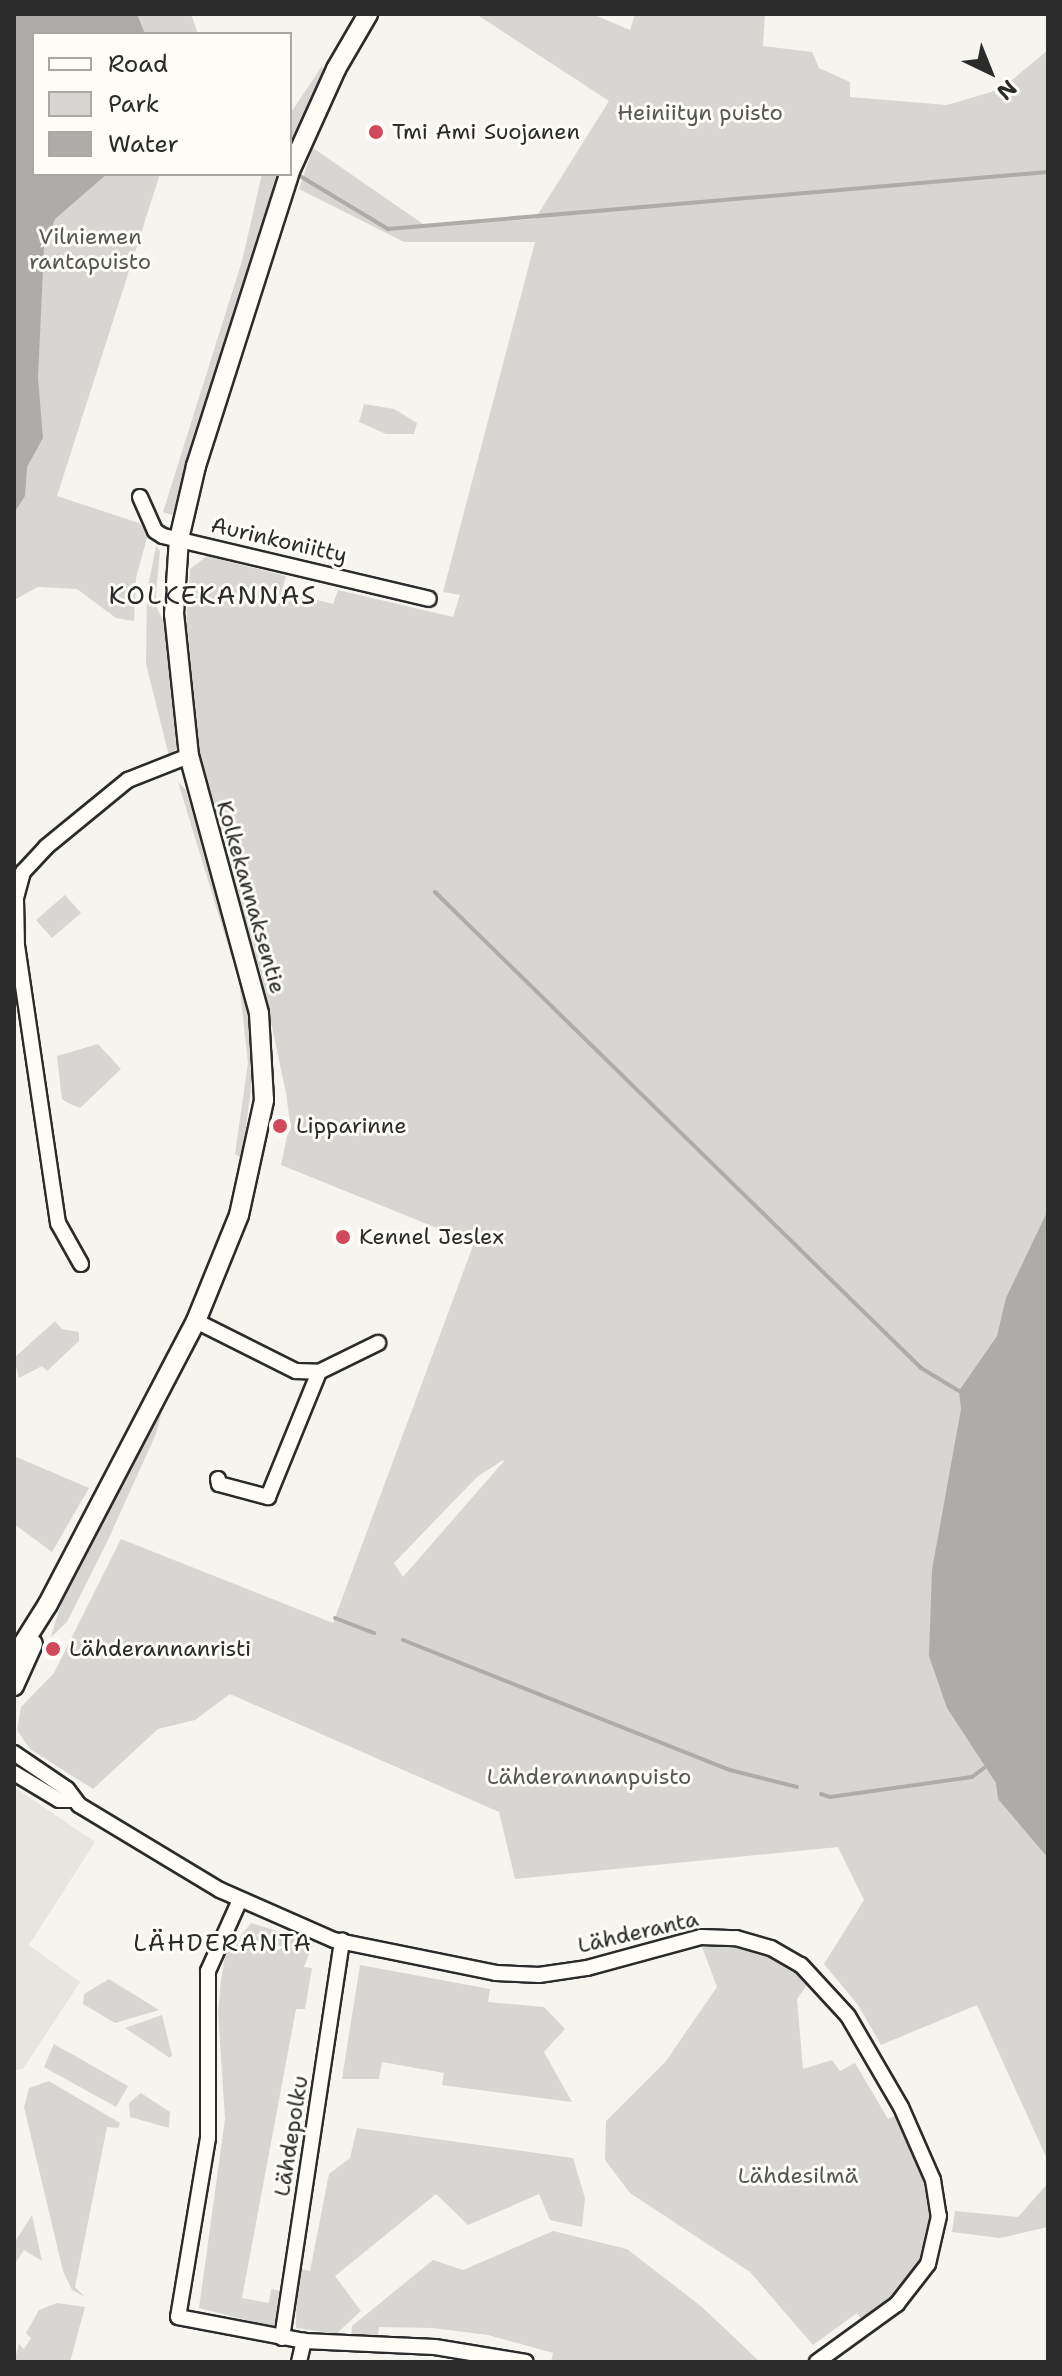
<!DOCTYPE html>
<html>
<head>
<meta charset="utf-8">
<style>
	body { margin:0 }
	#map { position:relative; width:1062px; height:2376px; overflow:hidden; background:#f5f4ef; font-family:"Shantell Sans",sans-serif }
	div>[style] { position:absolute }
	.built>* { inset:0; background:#e6e5e0 }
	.green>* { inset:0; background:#d7d6d2 }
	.water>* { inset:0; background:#adaca9 }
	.stream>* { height:4px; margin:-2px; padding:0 2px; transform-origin:2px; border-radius:2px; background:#adaca9 }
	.roads { filter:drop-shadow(2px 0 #2b2b2b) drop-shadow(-2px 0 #2b2b2b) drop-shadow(0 2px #2b2b2b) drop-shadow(0 -2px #2b2b2b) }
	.minor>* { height:14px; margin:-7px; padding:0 7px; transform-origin:7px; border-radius:7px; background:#fdfcf7 }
	.major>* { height:18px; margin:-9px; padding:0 9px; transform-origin:9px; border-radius:9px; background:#fdfcf7 }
	.dots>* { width:22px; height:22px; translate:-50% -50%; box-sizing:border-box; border:4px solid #fdfcf7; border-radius:50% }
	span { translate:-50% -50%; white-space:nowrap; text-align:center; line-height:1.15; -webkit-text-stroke:6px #fdfcf7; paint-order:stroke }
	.park-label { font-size:22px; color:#565655 }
	.poi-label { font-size:22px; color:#2b2b2b }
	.left { translate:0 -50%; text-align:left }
	.street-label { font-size:22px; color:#2b2b2b }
	.neighbourhood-label { font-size:24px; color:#2b2b2b; letter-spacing:2px }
	.quarter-label { font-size:26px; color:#2b2b2b; letter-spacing:2px }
	.frame { position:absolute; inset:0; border:16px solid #2b2b2b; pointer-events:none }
	.legend { position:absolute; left:32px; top:32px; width:260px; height:144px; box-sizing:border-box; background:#fdfcf7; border:2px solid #a9a8a5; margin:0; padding:10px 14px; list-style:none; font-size:24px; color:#2b2b2b }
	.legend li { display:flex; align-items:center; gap:16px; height:40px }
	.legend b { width:40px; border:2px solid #a9a8a5 }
	.north { position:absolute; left:950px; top:32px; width:80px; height:80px; -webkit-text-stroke:6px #fdfcf7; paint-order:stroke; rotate:137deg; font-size:22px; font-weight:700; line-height:32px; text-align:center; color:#2b2b2b }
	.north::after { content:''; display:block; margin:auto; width:28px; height:36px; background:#2b2b2b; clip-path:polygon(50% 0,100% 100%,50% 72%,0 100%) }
</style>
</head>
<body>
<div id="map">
	<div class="built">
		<div style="clip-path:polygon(14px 1787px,95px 1842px,29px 1945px,80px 1982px,23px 2069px,14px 2070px)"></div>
	</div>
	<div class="green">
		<div style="clip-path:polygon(14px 14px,191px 14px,198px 34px,34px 34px,34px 174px,160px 174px,57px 496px,139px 523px,148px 534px,136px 578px,134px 621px,116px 618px,77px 589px,38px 587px,14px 600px)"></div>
		<div style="clip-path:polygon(evenodd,476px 14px,592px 14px,630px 30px,635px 14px,765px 14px,763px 46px,812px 52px,819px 68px,850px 82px,850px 97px,947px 105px,1001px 89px,1048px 50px,1048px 2161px,977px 2005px,881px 2045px,858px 2005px,824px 1964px,864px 1900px,838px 1847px,515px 1879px,499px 1812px,230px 1694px,195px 1720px,158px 1729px,93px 1789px,30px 1749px,17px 1730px,21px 1707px,54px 1673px,121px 1539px,333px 1623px,474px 1243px,281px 1165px,290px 1122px,286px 1093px,261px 975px,199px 756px,185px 638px,190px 569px,207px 556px,286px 576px,282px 591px,333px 604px,338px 590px,453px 617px,460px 595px,443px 592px,535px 242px,404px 242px,299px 189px,313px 148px,426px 226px,535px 219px,609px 101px,476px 14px,503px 1460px,504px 1461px,403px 1577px,394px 1563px,477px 1477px,503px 1460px)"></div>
		<div style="clip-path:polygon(322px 66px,324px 72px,290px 148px,290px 114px)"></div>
		<div style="clip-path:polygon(262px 174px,281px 174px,172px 515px,163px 512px,242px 261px)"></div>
		<div style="clip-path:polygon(364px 404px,394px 409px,417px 423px,414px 434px,386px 434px,359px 422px)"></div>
		<div style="clip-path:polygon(156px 546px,160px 551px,155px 604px,164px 622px,177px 748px,169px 756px,146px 664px,147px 592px)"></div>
		<div style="clip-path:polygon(178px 782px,186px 790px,236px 956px,232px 959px)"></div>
		<div style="clip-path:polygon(65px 895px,81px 913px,52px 938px,36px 920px)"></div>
		<div style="clip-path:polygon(239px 981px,247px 1000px,254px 1064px,242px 1159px,235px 1154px,248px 1063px)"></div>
		<div style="clip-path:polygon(98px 1044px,121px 1069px,80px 1108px,68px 1103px,62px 1099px,57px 1056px)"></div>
		<div style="clip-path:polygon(55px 1321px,62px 1329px,79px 1332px,79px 1341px,47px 1371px,42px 1366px,19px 1378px,14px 1358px)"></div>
		<div style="clip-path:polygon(166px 1396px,156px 1434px,107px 1542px,67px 1622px,51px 1637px,66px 1587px)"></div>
		<div style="clip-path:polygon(14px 1456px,89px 1488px,52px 1552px,14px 1524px)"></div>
		<div style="clip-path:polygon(251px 1923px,314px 1942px,304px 1967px,312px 1968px,305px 2009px,296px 2009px,242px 2298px,269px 2303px,271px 2289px,287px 2292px,281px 2322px,270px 2326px,199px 2308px,225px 2119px,218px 2012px,221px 1981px,225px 1956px)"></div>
		<div style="clip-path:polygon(732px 1943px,770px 1952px,811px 1979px,797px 1999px,803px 2069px,832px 2060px,840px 2071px,855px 2063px,888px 2119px,897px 2115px,927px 2178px,933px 2215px,925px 2261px,894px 2301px,863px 2321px,857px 2313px,813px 2345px,750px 2272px,630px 2193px,605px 2160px,606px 2121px,666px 2061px,717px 1987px,701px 1944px)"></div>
		<div style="clip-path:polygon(360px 1965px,490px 1989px,488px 2002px,544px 2007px,565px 2029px,544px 2052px,572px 2102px,442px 2085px,444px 2073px,382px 2062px,379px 2079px,342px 2079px)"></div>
		<div style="clip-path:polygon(109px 1979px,159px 2010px,115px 2023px,83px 2004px,84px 1994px)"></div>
		<div style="clip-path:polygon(162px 2015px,172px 2055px,170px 2058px,125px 2028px)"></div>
		<div style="clip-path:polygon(54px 2044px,128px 2086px,116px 2107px,44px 2067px)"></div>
		<div style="clip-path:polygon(49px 2081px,120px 2123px,118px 2128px,107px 2127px,75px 2287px,85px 2297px,72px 2290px,63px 2271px,24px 2107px,29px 2088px)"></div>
		<div style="clip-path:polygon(141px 2093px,170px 2112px,169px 2128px,130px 2117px,129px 2103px)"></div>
		<div style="clip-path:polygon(357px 2128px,573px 2158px,585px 2198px,582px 2227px,550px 2220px,539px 2194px,468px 2225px,436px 2194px,335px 2276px,361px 2311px,336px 2334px,296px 2328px,297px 2268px,310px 2271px,329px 2174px,350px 2158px)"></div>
		<div style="clip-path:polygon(1048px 2183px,1048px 2227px,1000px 2238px,952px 2232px,955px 2211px,1018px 2217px)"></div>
		<div style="clip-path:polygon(32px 2215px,42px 2261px,24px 2250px,14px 2265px,14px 2243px)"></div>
		<div style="clip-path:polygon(553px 2231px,627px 2249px,702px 2307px,760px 2362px,551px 2362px,553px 2353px,488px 2335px,433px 2328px,379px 2327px,377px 2340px,351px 2338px,352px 2326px,433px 2260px,463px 2270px)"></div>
		<div style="clip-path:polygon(57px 2303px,85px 2307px,70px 2362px,14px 2362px,19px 2344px,24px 2349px,31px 2338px,26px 2333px,39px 2310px)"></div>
	</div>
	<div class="water">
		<div style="clip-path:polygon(14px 14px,137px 14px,145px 34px,34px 34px,34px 174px,107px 174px,55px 219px,44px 247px,38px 378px,43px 438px,27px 467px,25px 496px,14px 513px)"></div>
		<div style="clip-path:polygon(1048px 1210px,1048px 1858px,998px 1799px,996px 1783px,947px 1708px,929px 1656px,932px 1570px,961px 1409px,959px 1391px,997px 1336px,1006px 1298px)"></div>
	</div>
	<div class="stream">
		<div style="left:295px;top:173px;width:109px;rotate:31.1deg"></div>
		<div style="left:388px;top:229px;width:662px;rotate:-4.94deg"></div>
		<div style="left:435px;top:892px;width:680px;rotate:44.4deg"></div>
		<div style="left:921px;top:1368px;width:44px;rotate:31.2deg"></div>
		<div style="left:335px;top:1618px;width:42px;rotate:21deg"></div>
		<div style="left:403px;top:1640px;width:352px;rotate:21.7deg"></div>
		<div style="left:730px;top:1770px;width:69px;rotate:14.2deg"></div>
		<div style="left:821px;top:1794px;width:9px;rotate:18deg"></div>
		<div style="left:830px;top:1797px;width:143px;rotate:-8deg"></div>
		<div style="left:972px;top:1777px;width:15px;rotate:-37deg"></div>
	</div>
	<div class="roads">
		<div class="minor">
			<div style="left:140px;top:497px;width:37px;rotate:66deg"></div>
			<div style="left:155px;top:531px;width:9px;rotate:32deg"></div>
			<div style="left:163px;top:536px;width:273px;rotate:13.3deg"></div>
			<div style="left:81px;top:1264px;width:47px;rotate:-119.3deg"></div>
			<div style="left:58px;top:1223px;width:279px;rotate:-98.4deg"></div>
			<div style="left:17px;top:947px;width:49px;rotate:-91.2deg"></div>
			<div style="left:16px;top:898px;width:27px;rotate:-75deg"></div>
			<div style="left:23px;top:872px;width:34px;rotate:-47deg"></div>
			<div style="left:46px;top:847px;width:106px;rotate:-39.3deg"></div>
			<div style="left:128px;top:780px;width:66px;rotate:-21.5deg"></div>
			<div style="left:196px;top:1321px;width:112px;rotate:26.6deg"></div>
			<div style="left:296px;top:1371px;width:23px;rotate:2deg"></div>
			<div style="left:218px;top:1479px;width:5px;rotate:79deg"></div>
			<div style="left:219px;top:1484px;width:51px;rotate:14.9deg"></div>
			<div style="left:268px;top:1497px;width:135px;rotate:-67.8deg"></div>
			<div style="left:319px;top:1372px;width:66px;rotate:-26.2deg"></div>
			<div style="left:14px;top:1753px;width:64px;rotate:34.2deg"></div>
			<div style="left:67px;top:1789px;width:20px;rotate:53deg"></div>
			<div style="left:79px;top:1805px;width:165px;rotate:31.1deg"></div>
			<div style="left:220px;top:1890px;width:124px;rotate:23.7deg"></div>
			<div style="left:334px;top:1940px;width:165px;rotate:11.5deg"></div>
			<div style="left:496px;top:1973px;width:43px;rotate:2.7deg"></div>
			<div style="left:539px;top:1975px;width:49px;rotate:-8.3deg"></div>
			<div style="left:587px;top:1968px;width:118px;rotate:-15.2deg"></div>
			<div style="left:701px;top:1937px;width:35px;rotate:2deg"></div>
			<div style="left:736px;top:1938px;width:36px;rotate:16deg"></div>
			<div style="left:771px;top:1948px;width:34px;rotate:30deg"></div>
			<div style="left:801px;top:1965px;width:69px;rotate:47.3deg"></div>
			<div style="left:848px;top:2016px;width:105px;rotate:59.8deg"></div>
			<div style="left:901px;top:2107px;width:80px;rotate:66.3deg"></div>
			<div style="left:933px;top:2180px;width:36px;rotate:81deg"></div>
			<div style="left:939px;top:2216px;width:49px;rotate:102.9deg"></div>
			<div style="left:928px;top:2264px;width:51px;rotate:127.8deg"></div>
			<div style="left:897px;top:2304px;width:99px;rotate:144.1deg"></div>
			<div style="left:14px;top:1773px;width:52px;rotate:31deg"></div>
			<div style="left:59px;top:1800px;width:14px"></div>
			<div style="left:239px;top:1902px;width:76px;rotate:114.2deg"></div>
			<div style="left:208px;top:1971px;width:167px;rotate:90deg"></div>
			<div style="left:208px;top:2138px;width:181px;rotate:99.5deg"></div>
			<div style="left:178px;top:2317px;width:128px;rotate:10.8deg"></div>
			<div style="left:304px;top:2341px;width:131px;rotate:2.6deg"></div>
			<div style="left:435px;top:2347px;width:92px;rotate:9.4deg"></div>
			<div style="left:282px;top:2338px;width:402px;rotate:-81.4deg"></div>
			<div style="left:299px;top:2362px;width:22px;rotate:-77deg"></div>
		</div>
		<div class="major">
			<div style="left:290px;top:171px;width:112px;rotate:-65.7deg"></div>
			<div style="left:336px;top:69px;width:64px;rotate:-59.8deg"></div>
			<div style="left:14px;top:1658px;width:64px;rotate:-57.8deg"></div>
			<div style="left:48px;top:1604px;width:319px;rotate:-62.4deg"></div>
			<div style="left:196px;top:1321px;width:114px;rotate:-67.9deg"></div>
			<div style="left:239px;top:1215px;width:118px;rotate:-77.7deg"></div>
			<div style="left:264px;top:1100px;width:87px;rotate:-93.3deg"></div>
			<div style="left:259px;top:1013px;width:266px;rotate:-105.2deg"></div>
			<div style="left:189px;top:756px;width:143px;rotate:-96deg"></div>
			<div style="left:174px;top:614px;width:75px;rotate:-86.2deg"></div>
			<div style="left:179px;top:539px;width:75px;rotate:-76.9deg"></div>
			<div style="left:196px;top:466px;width:306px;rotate:-72.3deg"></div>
			<div style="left:14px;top:1686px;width:46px;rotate:-65.7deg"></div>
		</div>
	</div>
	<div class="dots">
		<div style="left:376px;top:132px;background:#d1495b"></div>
		<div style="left:280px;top:1126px;background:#d1495b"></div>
		<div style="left:343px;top:1237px;background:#d1495b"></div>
		<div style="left:53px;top:1649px;background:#d1495b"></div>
	</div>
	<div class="park-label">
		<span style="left:700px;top:113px">Heiniityn puisto</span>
		<span style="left:90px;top:249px">Vilniemen<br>rantapuisto</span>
		<span style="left:589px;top:1777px">Lähderannanpuisto</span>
		<span style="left:798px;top:2176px">Lähdesilmä</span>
	</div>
	<div class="poi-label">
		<span class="left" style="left:392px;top:132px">Tmi Ami Suojanen</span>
		<span class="left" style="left:296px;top:1126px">Lipparinne</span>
		<span class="left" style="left:359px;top:1237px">Kennel Jeslex</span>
		<span class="left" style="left:69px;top:1649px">Lähderannanristi</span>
	</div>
	<div class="street-label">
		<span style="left:279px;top:540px;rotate:13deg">Aurinkoniitty</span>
		<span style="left:251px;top:897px;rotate:74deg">Kolkekannaksentie</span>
		<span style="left:638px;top:1932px;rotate:-13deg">Lähderanta</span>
		<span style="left:291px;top:2136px;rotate:-81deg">Lähdepolku</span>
	</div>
	<div class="neighbourhood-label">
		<span style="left:223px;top:1944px">LÄHDERANTA</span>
	</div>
	<div class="quarter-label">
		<span style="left:213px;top:595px">KOLKEKANNAS</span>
	</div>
	<div class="frame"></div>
	<ul class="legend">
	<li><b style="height:10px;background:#fdfcf7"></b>Road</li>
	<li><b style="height:22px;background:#d7d6d2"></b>Park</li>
	<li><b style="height:22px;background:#adaca9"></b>Water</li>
	</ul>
	<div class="north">N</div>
</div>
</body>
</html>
